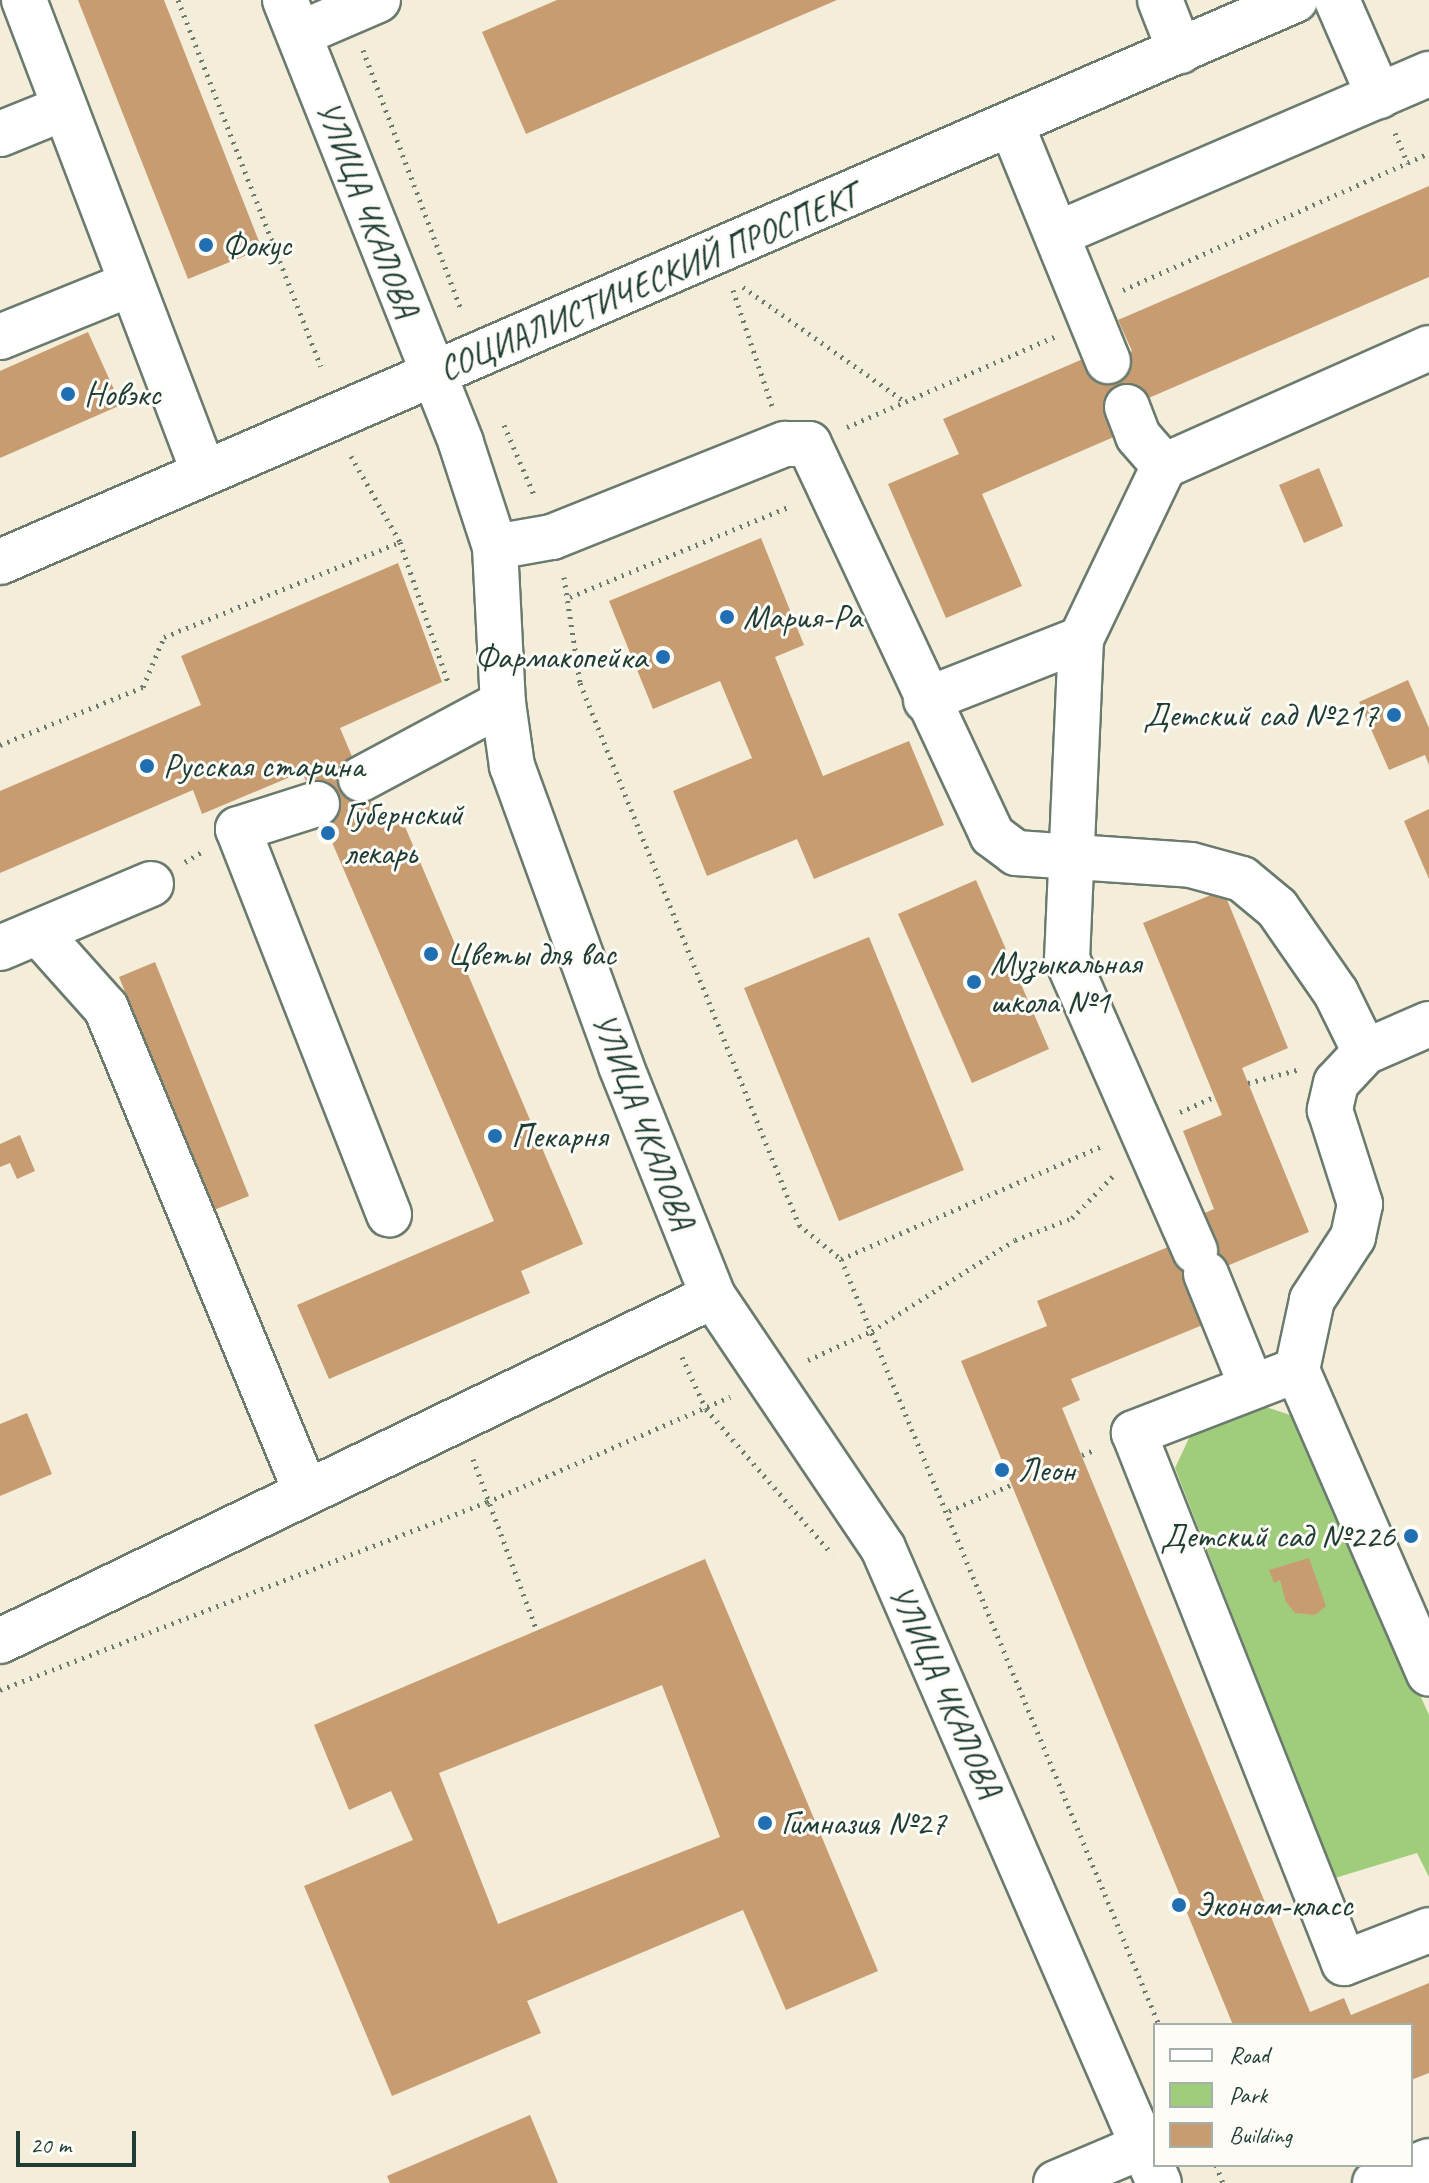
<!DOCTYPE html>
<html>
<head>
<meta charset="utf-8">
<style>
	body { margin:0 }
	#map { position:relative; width:1429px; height:2183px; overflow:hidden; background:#f4edd9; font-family:Caveat,sans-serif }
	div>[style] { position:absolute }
	.green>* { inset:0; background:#a0cd7b }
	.building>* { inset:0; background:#c89c71 }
	.path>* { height:5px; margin-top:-2.5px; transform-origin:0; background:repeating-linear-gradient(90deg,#6a7b6e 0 2px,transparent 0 8px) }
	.roads { filter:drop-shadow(2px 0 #6a7b6e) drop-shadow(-2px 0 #6a7b6e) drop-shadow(0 2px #6a7b6e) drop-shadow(0 -2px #6a7b6e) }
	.minor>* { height:44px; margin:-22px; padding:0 22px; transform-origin:22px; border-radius:22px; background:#fff }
	.dots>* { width:22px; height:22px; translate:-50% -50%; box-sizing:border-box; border:4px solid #fdfcf7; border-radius:50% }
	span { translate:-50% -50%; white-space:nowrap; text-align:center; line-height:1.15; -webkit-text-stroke:6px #fdfcf7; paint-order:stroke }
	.street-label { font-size:34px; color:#1f3d34 }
	.poi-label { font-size:34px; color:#1f3d34 }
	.left { translate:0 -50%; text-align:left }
	.right { translate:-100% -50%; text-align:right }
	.legend { position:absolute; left:1153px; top:2023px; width:260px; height:144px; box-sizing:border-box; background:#fdfcf7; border:2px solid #a4b0a9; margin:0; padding:10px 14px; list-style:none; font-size:24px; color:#1f3d34 }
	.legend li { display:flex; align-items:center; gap:16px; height:40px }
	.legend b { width:40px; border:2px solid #a4b0a9 }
	.scale { position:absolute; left:16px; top:2131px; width:120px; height:36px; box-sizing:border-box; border:4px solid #1f3d34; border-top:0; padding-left:10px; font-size:24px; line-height:28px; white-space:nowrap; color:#1f3d34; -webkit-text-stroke:6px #fdfcf7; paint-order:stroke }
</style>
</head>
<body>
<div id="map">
	<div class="green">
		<div style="clip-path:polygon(1257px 1404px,1296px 1417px,1429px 1715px,1429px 1877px,1417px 1853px,1335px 1878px,1175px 1468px,1190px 1436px)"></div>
	</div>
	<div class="building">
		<div style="clip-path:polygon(78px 0,164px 0,262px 249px,188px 279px)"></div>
		<div style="clip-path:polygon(557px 0,837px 0,526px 134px,482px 32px)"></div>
		<div style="clip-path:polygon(1429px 186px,1429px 277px,1107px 416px,1116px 436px,982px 494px,1022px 586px,946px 618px,888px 484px,959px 454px,943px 419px,1083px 359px,1088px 370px,1132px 351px,1118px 320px)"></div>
		<div style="clip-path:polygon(88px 332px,121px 405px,0 458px,0 371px)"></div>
		<div style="clip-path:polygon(1319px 468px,1343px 526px,1304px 543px,1279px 485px)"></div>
		<div style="clip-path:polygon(761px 538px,804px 645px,775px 657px,823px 776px,909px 741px,944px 825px,814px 879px,797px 839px,707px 876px,673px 791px,752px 758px,720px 681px,653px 709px,609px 601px)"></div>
		<div style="clip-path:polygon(398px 563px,442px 682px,340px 728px,380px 823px,400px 815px,583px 1244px,521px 1271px,530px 1293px,329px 1379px,297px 1305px,494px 1221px,302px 772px,202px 814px,193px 790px,0 873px,0 791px,201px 705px,181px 656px)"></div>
		<div style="clip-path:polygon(1408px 680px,1429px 728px,1429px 765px,1425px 755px,1389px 770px,1359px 702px)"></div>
		<div style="clip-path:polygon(1429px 809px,1429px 879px,1404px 821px)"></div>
		<div style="clip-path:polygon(976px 880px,1049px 1049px,972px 1083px,898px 914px)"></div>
		<div style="clip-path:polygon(1223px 890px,1288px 1048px,1242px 1068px,1309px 1232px,1193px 1280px,1210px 1322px,1071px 1379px,1080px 1400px,1062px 1408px,1310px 2012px,1344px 1998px,1351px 2015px,1429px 1983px,1429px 2073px,1411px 2080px,1411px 2025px,1233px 2025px,961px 1361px,1047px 1326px,1037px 1301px,1178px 1243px,1198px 1216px,1214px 1209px,1183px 1131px,1222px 1115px,1143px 923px)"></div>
		<div style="clip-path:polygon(869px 937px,964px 1170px,839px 1221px,744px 988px)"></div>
		<div style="clip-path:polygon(155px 962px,249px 1196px,214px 1210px,119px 977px)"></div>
		<div style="clip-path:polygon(20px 1135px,35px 1171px,17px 1179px,10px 1163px,0 1167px,0 1144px)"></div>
		<div style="clip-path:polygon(27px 1413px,52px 1474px,0 1496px,0 1424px)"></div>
		<div style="clip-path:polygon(1309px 1558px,1326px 1606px,1315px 1615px,1295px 1613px,1286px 1602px,1280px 1580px,1274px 1583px,1269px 1570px)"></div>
		<div style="clip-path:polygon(evenodd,705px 1559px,878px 1971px,786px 2010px,743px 1910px,527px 2001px,541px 2033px,392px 2096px,304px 1886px,413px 1840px,391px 1791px,349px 1810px,314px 1725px,705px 1559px,662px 1685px,720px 1837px,498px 1924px,439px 1773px,662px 1685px)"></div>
		<div style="clip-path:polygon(530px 2115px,558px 2183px,390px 2183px,387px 2176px)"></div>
	</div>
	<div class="path">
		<div style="left:178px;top:0;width:393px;rotate:68.7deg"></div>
		<div style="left:363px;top:50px;width:277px;rotate:69.3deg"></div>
		<div style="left:1395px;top:133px;width:33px;rotate:67deg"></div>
		<div style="left:743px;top:287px;width:197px;rotate:35.3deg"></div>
		<div style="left:733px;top:290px;width:122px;rotate:71.4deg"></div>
		<div style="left:1123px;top:290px;width:335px;rotate:-24.1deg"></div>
		<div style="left:504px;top:425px;width:78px;rotate:66.7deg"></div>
		<div style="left:847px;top:427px;width:226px;rotate:-23.5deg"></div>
		<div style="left:351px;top:456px;width:99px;rotate:60.3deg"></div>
		<div style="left:400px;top:542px;width:151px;rotate:71.1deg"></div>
		<div style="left:564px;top:577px;width:107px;rotate:81.4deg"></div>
		<div style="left:580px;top:683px;width:585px;rotate:68deg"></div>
		<div style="left:799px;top:1225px;width:54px;rotate:39deg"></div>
		<div style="left:841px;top:1259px;width:829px;rotate:67.45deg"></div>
		<div style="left:570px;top:597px;width:239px;rotate:-22.4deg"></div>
		<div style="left:0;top:745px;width:154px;rotate:-22.1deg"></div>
		<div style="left:143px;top:687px;width:54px;rotate:-67.2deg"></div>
		<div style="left:164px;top:637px;width:254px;rotate:-21.9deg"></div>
		<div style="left:185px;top:862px;width:21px;rotate:-31deg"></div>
		<div style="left:1248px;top:1083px;width:51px;rotate:-14.9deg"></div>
		<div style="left:1180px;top:1112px;width:37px;rotate:-24deg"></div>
		<div style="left:841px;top:1259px;width:287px;rotate:-23.4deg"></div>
		<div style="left:682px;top:1357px;width:57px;rotate:65.2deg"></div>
		<div style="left:706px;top:1409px;width:192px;rotate:49deg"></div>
		<div style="left:808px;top:1360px;width:70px;rotate:-24.4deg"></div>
		<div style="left:872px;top:1331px;width:169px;rotate:-32.5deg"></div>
		<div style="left:1015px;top:1240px;width:61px;rotate:-21.1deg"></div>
		<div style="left:1072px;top:1218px;width:60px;rotate:-45.7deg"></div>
		<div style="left:1082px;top:1455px;width:15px;rotate:-23deg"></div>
		<div style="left:473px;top:1459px;width:184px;rotate:69.6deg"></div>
		<div style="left:949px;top:1511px;width:67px;rotate:-22.8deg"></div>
		<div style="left:0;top:1690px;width:522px;rotate:-21.11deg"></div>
		<div style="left:487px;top:1502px;width:265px;rotate:-23.4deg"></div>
		<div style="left:1216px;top:2165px;width:19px;rotate:69deg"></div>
	</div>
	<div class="roads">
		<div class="minor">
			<div style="left:24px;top:0;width:506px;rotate:69.17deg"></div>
			<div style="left:285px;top:0;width:477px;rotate:68.3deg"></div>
			<div style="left:461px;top:443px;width:109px;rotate:71.9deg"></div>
			<div style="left:495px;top:547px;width:156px;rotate:87.1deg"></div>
			<div style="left:503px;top:703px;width:64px;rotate:81.9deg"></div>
			<div style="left:512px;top:766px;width:319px;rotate:70deg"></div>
			<div style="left:621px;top:1066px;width:248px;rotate:68.2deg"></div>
			<div style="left:713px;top:1296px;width:304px;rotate:56deg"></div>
			<div style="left:883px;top:1548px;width:692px;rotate:66.51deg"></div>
			<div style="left:1160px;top:0;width:55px;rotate:68.6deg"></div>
			<div style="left:1337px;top:0;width:105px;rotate:66.4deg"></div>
			<div style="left:299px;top:34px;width:86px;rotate:-23.3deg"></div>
			<div style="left:1012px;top:126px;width:254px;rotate:67.8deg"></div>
			<div style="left:0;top:134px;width:69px;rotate:-22.1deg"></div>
			<div style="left:1057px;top:234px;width:405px;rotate:-23.3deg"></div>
			<div style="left:0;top:337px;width:138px;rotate:-22.1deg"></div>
			<div style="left:1127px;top:407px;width:31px;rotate:69deg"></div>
			<div style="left:1138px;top:436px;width:40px;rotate:49deg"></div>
			<div style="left:495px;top:547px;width:58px;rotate:-10deg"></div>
			<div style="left:552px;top:537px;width:251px;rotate:-21.8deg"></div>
			<div style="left:785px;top:444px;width:24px"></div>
			<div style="left:809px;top:444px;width:432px;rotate:64.9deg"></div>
			<div style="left:992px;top:835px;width:30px;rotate:37deg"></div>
			<div style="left:1016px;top:853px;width:175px;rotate:3.9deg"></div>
			<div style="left:1191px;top:865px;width:53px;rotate:15.4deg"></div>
			<div style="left:1242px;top:879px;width:45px;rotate:39.6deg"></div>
			<div style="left:1277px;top:908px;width:103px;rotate:55.2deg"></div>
			<div style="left:1336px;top:993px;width:66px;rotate:63.8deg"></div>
			<div style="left:0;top:562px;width:1412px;rotate:-23.46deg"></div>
			<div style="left:1081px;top:639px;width:320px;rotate:92.5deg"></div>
			<div style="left:1067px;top:959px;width:319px;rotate:66.3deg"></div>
			<div style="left:926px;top:700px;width:167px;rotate:-21.5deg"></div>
			<div style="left:1081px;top:639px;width:192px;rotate:-64.4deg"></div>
			<div style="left:1164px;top:466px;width:290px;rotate:-24deg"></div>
			<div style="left:361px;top:779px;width:161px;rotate:-28.2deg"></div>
			<div style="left:317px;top:804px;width:83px;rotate:162.4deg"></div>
			<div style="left:238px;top:829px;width:414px;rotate:68.6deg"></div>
			<div style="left:38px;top:932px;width:102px;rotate:48.2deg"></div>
			<div style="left:106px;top:1008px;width:524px;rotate:67.55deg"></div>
			<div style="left:0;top:948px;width:164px;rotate:-23deg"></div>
			<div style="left:1429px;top:1024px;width:70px;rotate:156.4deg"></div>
			<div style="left:1365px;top:1052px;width:42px;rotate:133.1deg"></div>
			<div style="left:1336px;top:1083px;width:28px;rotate:103deg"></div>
			<div style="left:1330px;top:1110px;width:99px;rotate:72.3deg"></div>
			<div style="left:1360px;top:1204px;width:34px;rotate:102deg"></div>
			<div style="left:1353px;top:1237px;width:75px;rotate:123.1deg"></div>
			<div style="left:1312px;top:1300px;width:72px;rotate:102.1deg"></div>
			<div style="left:1297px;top:1370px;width:331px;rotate:66.5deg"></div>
			<div style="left:1206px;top:1274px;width:120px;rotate:67.9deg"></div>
			<div style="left:1297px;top:1370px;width:175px;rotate:158.9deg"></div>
			<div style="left:1134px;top:1433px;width:570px;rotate:68.39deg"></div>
			<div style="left:1344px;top:1963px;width:91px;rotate:-21.2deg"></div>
			<div style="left:0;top:1641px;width:792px;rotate:-25.82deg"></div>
			<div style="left:1056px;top:2183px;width:95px;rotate:-23deg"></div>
			<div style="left:1375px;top:2183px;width:58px;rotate:-22.2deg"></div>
		</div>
	</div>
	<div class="dots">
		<div style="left:206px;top:245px;background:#1f6fb2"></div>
		<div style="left:68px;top:394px;background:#1f6fb2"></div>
		<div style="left:727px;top:617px;background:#1f6fb2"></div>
		<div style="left:663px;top:657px;background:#1f6fb2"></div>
		<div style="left:1394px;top:715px;background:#1f6fb2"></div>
		<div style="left:147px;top:766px;background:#1f6fb2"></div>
		<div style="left:328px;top:833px;background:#1f6fb2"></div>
		<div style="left:431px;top:954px;background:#1f6fb2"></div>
		<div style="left:974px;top:982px;background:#1f6fb2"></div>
		<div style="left:495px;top:1136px;background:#1f6fb2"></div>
		<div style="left:1002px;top:1470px;background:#1f6fb2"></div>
		<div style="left:1411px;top:1536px;background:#1f6fb2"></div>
		<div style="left:765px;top:1823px;background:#1f6fb2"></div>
		<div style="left:1179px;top:1905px;background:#1f6fb2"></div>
	</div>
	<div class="street-label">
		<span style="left:368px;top:209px;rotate:69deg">УЛИЦА ЧКАЛОВА</span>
		<span style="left:648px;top:282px;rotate:-23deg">СОЦИАЛИСТИЧЕСКИЙ ПРОСПЕКТ</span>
		<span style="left:644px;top:1121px;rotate:69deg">УЛИЦА ЧКАЛОВА</span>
		<span style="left:946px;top:1691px;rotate:66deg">УЛИЦА ЧКАЛОВА</span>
	</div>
	<div class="poi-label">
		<span class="left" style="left:222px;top:245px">Фокус</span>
		<span class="left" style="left:84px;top:394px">Новэкс</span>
		<span class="left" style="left:743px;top:617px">Мария-Ра</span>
		<span class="right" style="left:647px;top:657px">Фармакопейка</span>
		<span class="right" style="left:1378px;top:715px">Детский сад №217</span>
		<span class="left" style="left:163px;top:766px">Русская старина</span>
		<span class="left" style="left:344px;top:833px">Губернский<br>лекарь</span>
		<span class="left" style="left:447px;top:954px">Цветы для вас</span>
		<span class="left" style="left:990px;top:982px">Музыкальная<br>школа №1</span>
		<span class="left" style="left:511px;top:1136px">Пекарня</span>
		<span class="left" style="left:1018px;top:1470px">Леон</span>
		<span class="right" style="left:1395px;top:1536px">Детский сад №226</span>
		<span class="left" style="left:781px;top:1823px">Гимназия №27</span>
		<span class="left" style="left:1195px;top:1905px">Эконом-класс</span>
	</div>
	<ul class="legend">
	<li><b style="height:10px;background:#fff"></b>Road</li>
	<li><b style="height:22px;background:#a0cd7b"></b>Park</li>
	<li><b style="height:22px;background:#c89c71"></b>Building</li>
	</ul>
	<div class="scale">20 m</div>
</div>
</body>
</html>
